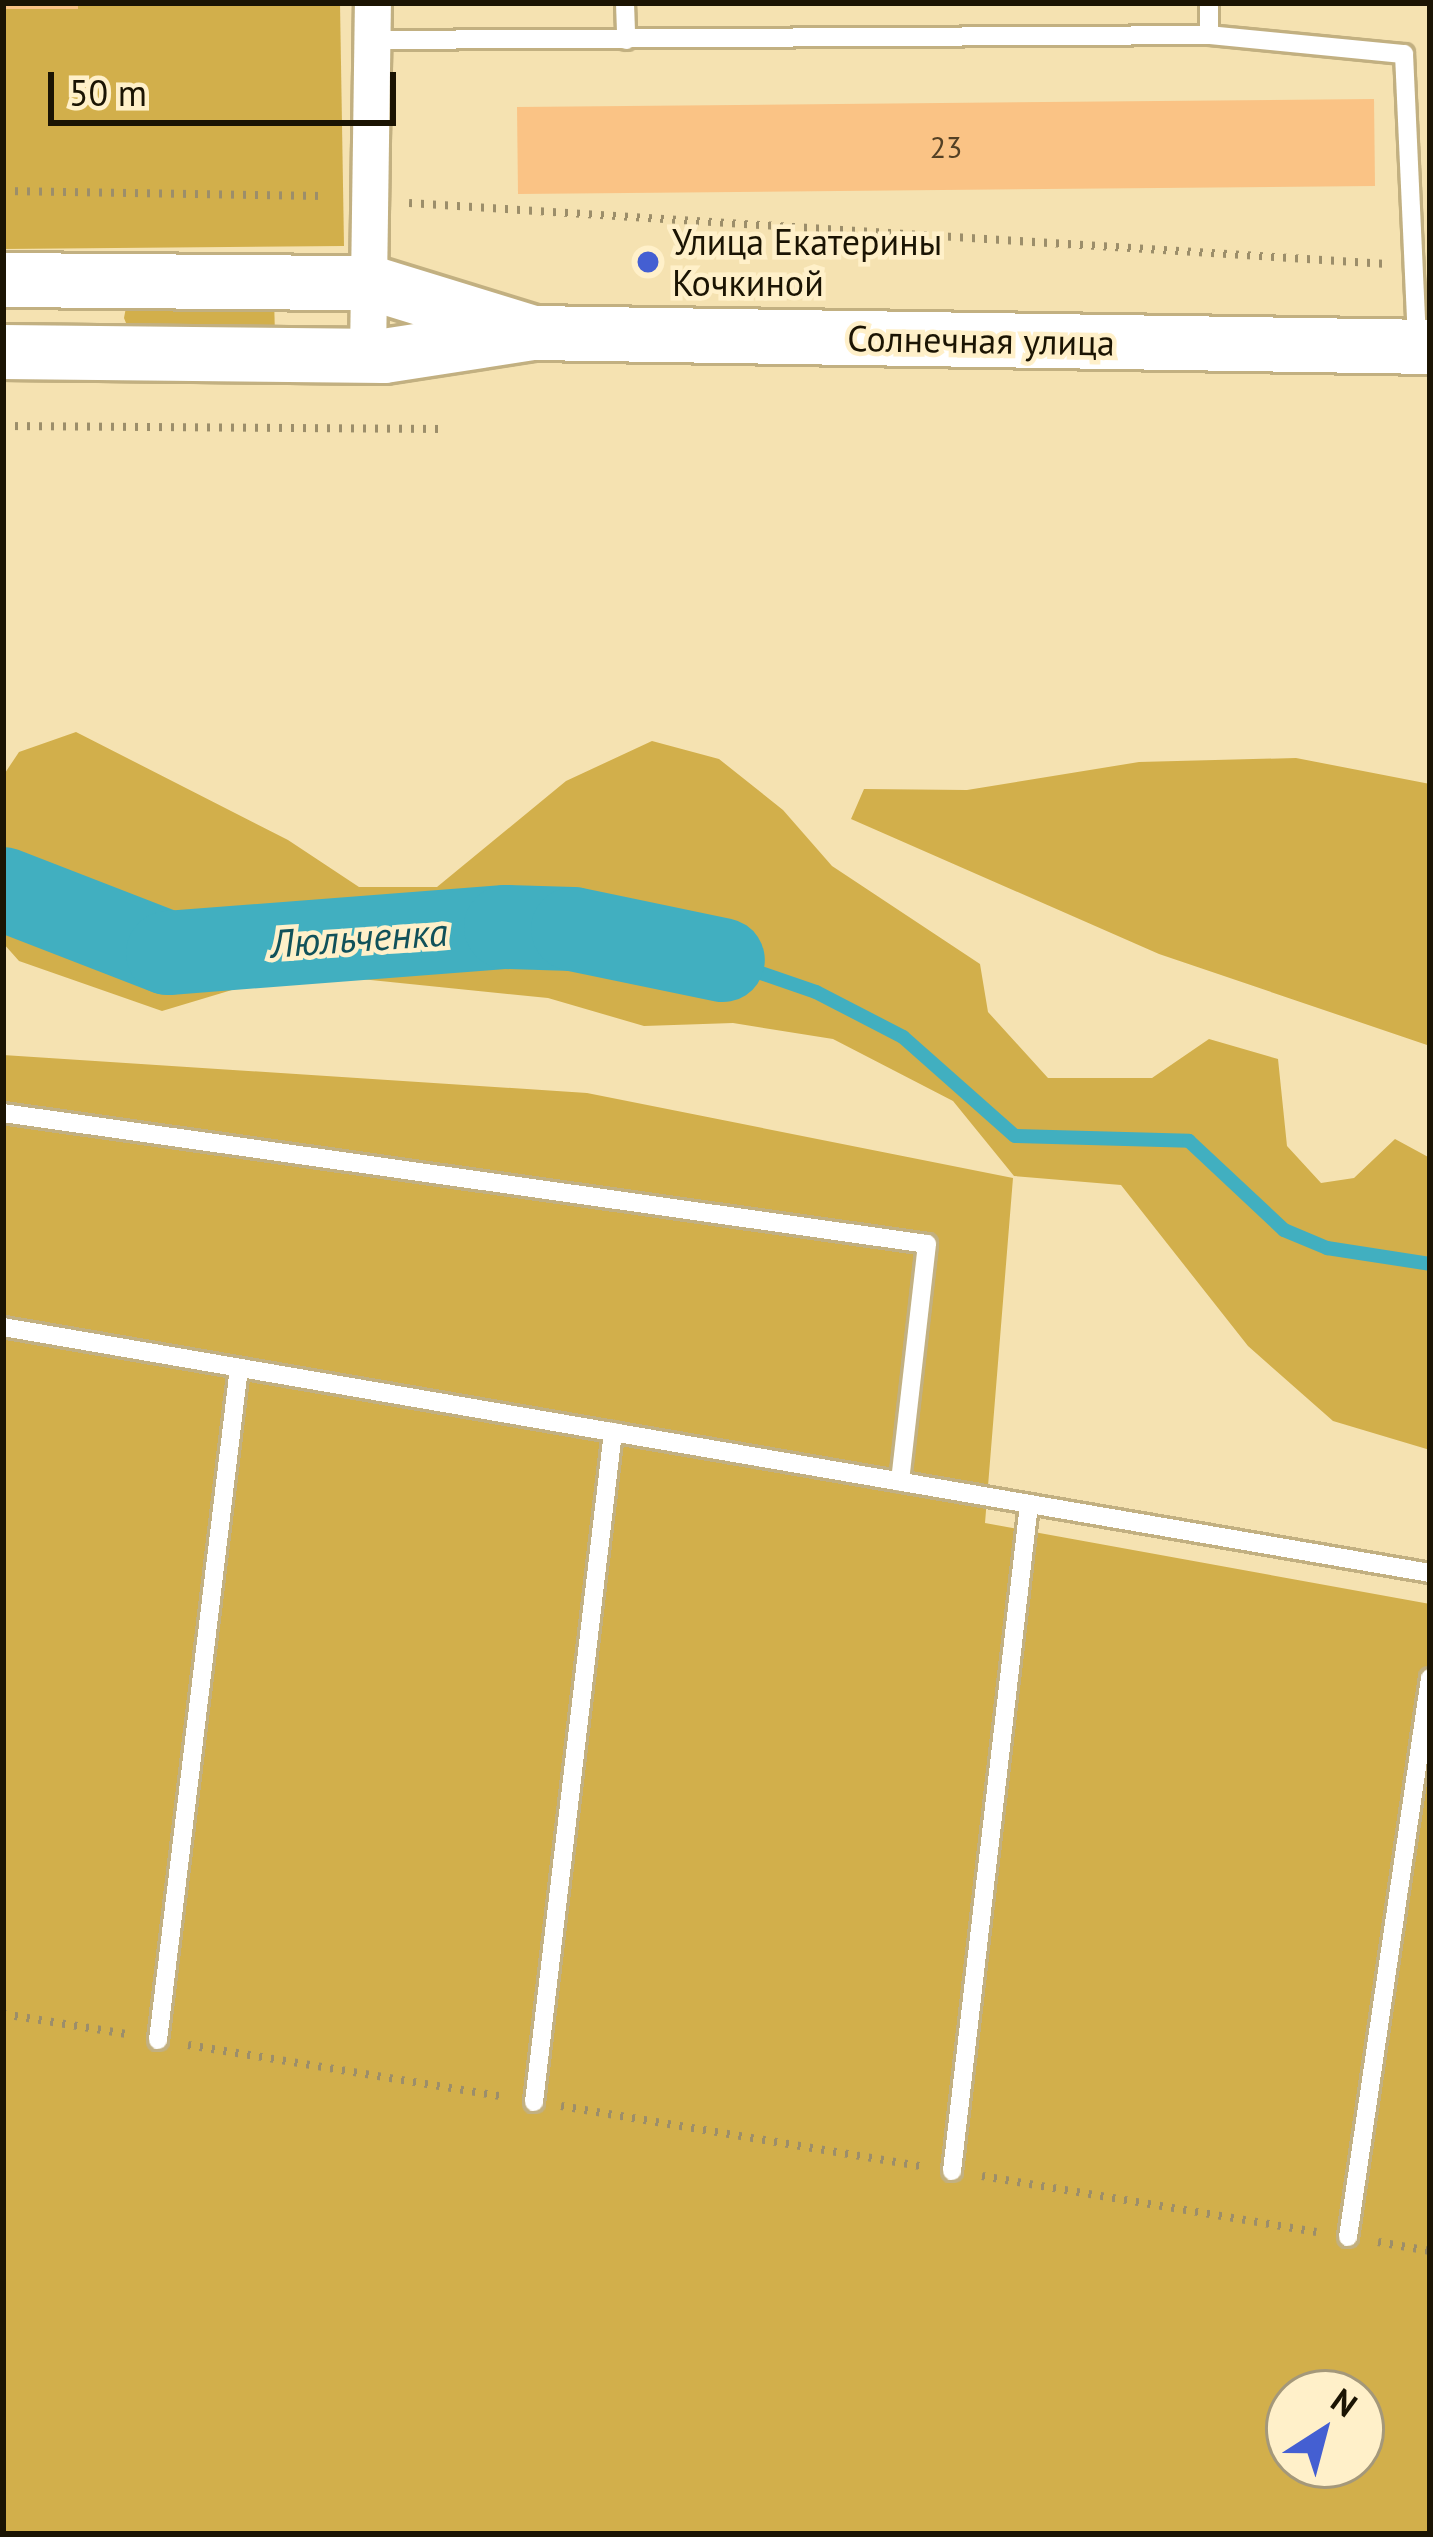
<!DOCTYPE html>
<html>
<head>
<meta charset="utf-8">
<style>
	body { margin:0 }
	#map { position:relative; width:1433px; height:2537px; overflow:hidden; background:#f5e2b1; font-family:"PT Sans",sans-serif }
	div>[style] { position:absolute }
	.green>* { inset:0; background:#d2af4b }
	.stream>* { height:14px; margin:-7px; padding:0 7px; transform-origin:7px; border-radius:7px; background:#41afc0 }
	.river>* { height:84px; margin:-42px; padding:0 42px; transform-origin:42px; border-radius:42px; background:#41afc0 }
	.building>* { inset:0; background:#fac385 }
	.path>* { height:8px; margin-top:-4px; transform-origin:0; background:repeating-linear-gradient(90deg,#9c8e6a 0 3px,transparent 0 12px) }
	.roads { filter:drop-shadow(3px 0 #c2b081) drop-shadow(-3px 0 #c2b081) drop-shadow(0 3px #c2b081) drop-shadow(0 -3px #c2b081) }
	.service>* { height:18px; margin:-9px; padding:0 9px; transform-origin:9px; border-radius:9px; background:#fff }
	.minor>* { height:36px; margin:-18px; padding:0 18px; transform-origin:18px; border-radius:18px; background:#fff }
	.secondary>* { height:54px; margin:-27px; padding:0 27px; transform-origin:27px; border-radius:27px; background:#fff }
	.dots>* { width:33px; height:33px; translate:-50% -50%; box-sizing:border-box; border:6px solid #fff0c9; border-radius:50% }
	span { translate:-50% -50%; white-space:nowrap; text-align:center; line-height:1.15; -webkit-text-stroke:9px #fff0c9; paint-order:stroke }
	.number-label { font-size:30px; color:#534024 }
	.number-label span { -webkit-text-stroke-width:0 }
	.poi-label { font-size:36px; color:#1b1403 }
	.left { translate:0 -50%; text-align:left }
	.street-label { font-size:36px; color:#1b1403 }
	.water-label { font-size:39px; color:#11515a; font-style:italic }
	.frame { position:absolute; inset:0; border:6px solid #1b1403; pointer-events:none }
	.north { position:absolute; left:1265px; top:2369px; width:120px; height:120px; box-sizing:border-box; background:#fff0c9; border:3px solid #a4987a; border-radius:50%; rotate:36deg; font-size:33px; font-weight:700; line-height:48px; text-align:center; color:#1b1403 }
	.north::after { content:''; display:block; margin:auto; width:42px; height:54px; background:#445fd2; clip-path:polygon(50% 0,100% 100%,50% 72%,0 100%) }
	.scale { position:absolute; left:48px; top:72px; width:348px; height:54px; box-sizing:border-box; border:6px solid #1b1403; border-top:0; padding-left:15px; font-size:36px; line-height:42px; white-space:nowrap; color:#1b1403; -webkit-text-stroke:9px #fff0c9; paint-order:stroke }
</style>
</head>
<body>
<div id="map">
	<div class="green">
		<div style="clip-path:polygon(3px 3px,340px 3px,344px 246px,3px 249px)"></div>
		<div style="clip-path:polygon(274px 297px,275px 336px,128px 328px,124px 318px,127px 302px)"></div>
		<div style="clip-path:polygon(76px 732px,288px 840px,359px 887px,437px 887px,566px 781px,652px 741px,719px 759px,783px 810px,832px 866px,980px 964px,988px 1012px,1048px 1078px,1152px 1078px,1209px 1039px,1278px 1059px,1287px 1146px,1321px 1183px,1354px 1178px,1395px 1139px,1430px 1158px,1430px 1450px,1333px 1421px,1248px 1346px,1121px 1185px,1014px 1176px,953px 1101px,833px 1039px,733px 1023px,644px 1026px,548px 998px,361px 979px,272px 978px,162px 1011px,19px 961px,3px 943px,3px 776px,19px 752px)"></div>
		<div style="clip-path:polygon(1296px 758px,1430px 784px,1430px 1046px,1159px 954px,851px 819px,864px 789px,967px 790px,1139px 762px)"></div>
		<div style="clip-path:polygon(evenodd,3px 1055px,587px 1093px,1013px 1178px,985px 1523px,1430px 1604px,1430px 2534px,3px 2534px,3px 1055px,1289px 2393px,1361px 2393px,1361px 2465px,1289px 2465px,1289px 2393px)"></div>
	</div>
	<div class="stream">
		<div style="left:723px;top:960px;width:98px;rotate:19deg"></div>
		<div style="left:816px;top:992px;width:98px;rotate:27.3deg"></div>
		<div style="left:903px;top:1037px;width:149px;rotate:41.5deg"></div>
		<div style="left:1015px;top:1136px;width:174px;rotate:1.6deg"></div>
		<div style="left:1189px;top:1141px;width:130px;rotate:43.1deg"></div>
		<div style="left:1284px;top:1230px;width:47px;rotate:22.7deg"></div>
		<div style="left:1327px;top:1248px;width:104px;rotate:8.8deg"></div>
	</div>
	<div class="river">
		<div style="left:3px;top:889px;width:177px;rotate:21.2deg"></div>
		<div style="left:168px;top:953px;width:339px;rotate:-4.4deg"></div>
		<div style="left:506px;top:927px;width:67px;rotate:1.7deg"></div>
		<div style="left:573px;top:929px;width:153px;rotate:11.7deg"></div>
	</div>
	<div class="building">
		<div style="clip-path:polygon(3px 3px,78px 3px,78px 9px,3px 9px)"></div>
		<div style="clip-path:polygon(1374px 99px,1375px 186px,518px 194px,517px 107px)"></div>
	</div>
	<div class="path">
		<div style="left:3px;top:191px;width:321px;rotate:0.9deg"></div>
		<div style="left:409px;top:203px;width:980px;rotate:3.57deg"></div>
		<div style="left:3px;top:426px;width:440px;rotate:0.4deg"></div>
		<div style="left:3px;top:2014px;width:125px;rotate:9.2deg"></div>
		<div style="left:188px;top:2045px;width:321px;rotate:9.3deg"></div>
		<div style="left:561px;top:2106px;width:369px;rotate:9.5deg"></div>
		<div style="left:982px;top:2176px;width:339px;rotate:9.5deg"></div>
		<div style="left:1378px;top:2242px;width:53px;rotate:9.8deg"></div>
	</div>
	<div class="roads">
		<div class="service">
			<div style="left:625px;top:3px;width:37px;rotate:88deg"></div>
			<div style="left:1209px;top:3px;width:32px;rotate:90deg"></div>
			<div style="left:373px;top:40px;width:836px;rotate:-0.34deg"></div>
			<div style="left:1209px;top:35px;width:196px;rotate:5.6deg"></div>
			<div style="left:1404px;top:54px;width:289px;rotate:87.4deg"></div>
			<div style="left:3px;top:1113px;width:933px;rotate:8.07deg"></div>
			<div style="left:927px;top:1244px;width:239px;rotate:96.5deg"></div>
			<div style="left:3px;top:1327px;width:1448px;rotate:9.78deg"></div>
			<div style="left:158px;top:2040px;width:677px;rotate:-83.13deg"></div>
			<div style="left:534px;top:2102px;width:675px;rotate:-83.28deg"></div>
			<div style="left:952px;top:2171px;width:671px;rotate:-83.41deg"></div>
			<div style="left:1348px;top:2237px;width:565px;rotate:-81.65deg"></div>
		</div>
		<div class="minor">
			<div style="left:368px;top:356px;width:353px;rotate:-89.2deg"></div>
		</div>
		<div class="secondary">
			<div style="left:3px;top:280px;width:368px;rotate:0.5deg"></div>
			<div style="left:371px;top:283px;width:166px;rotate:17.1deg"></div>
			<div style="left:3px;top:352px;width:381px;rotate:0.6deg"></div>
			<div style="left:384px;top:356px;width:150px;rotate:-8.8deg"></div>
			<div style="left:532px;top:333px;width:898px;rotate:0.89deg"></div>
		</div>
	</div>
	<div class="dots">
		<div style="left:648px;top:262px;background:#445fd2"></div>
	</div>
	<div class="number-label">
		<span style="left:946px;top:147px">23</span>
	</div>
	<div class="poi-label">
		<span class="left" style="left:672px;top:262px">Улица Екатерины<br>Кочкиной</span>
	</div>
	<div class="street-label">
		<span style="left:981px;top:340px;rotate:1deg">Солнечная улица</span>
	</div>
	<div class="water-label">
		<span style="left:359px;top:938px;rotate:-4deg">Люльченка</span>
	</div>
	<div class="frame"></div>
	<div class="north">N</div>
	<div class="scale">50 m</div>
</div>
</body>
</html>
